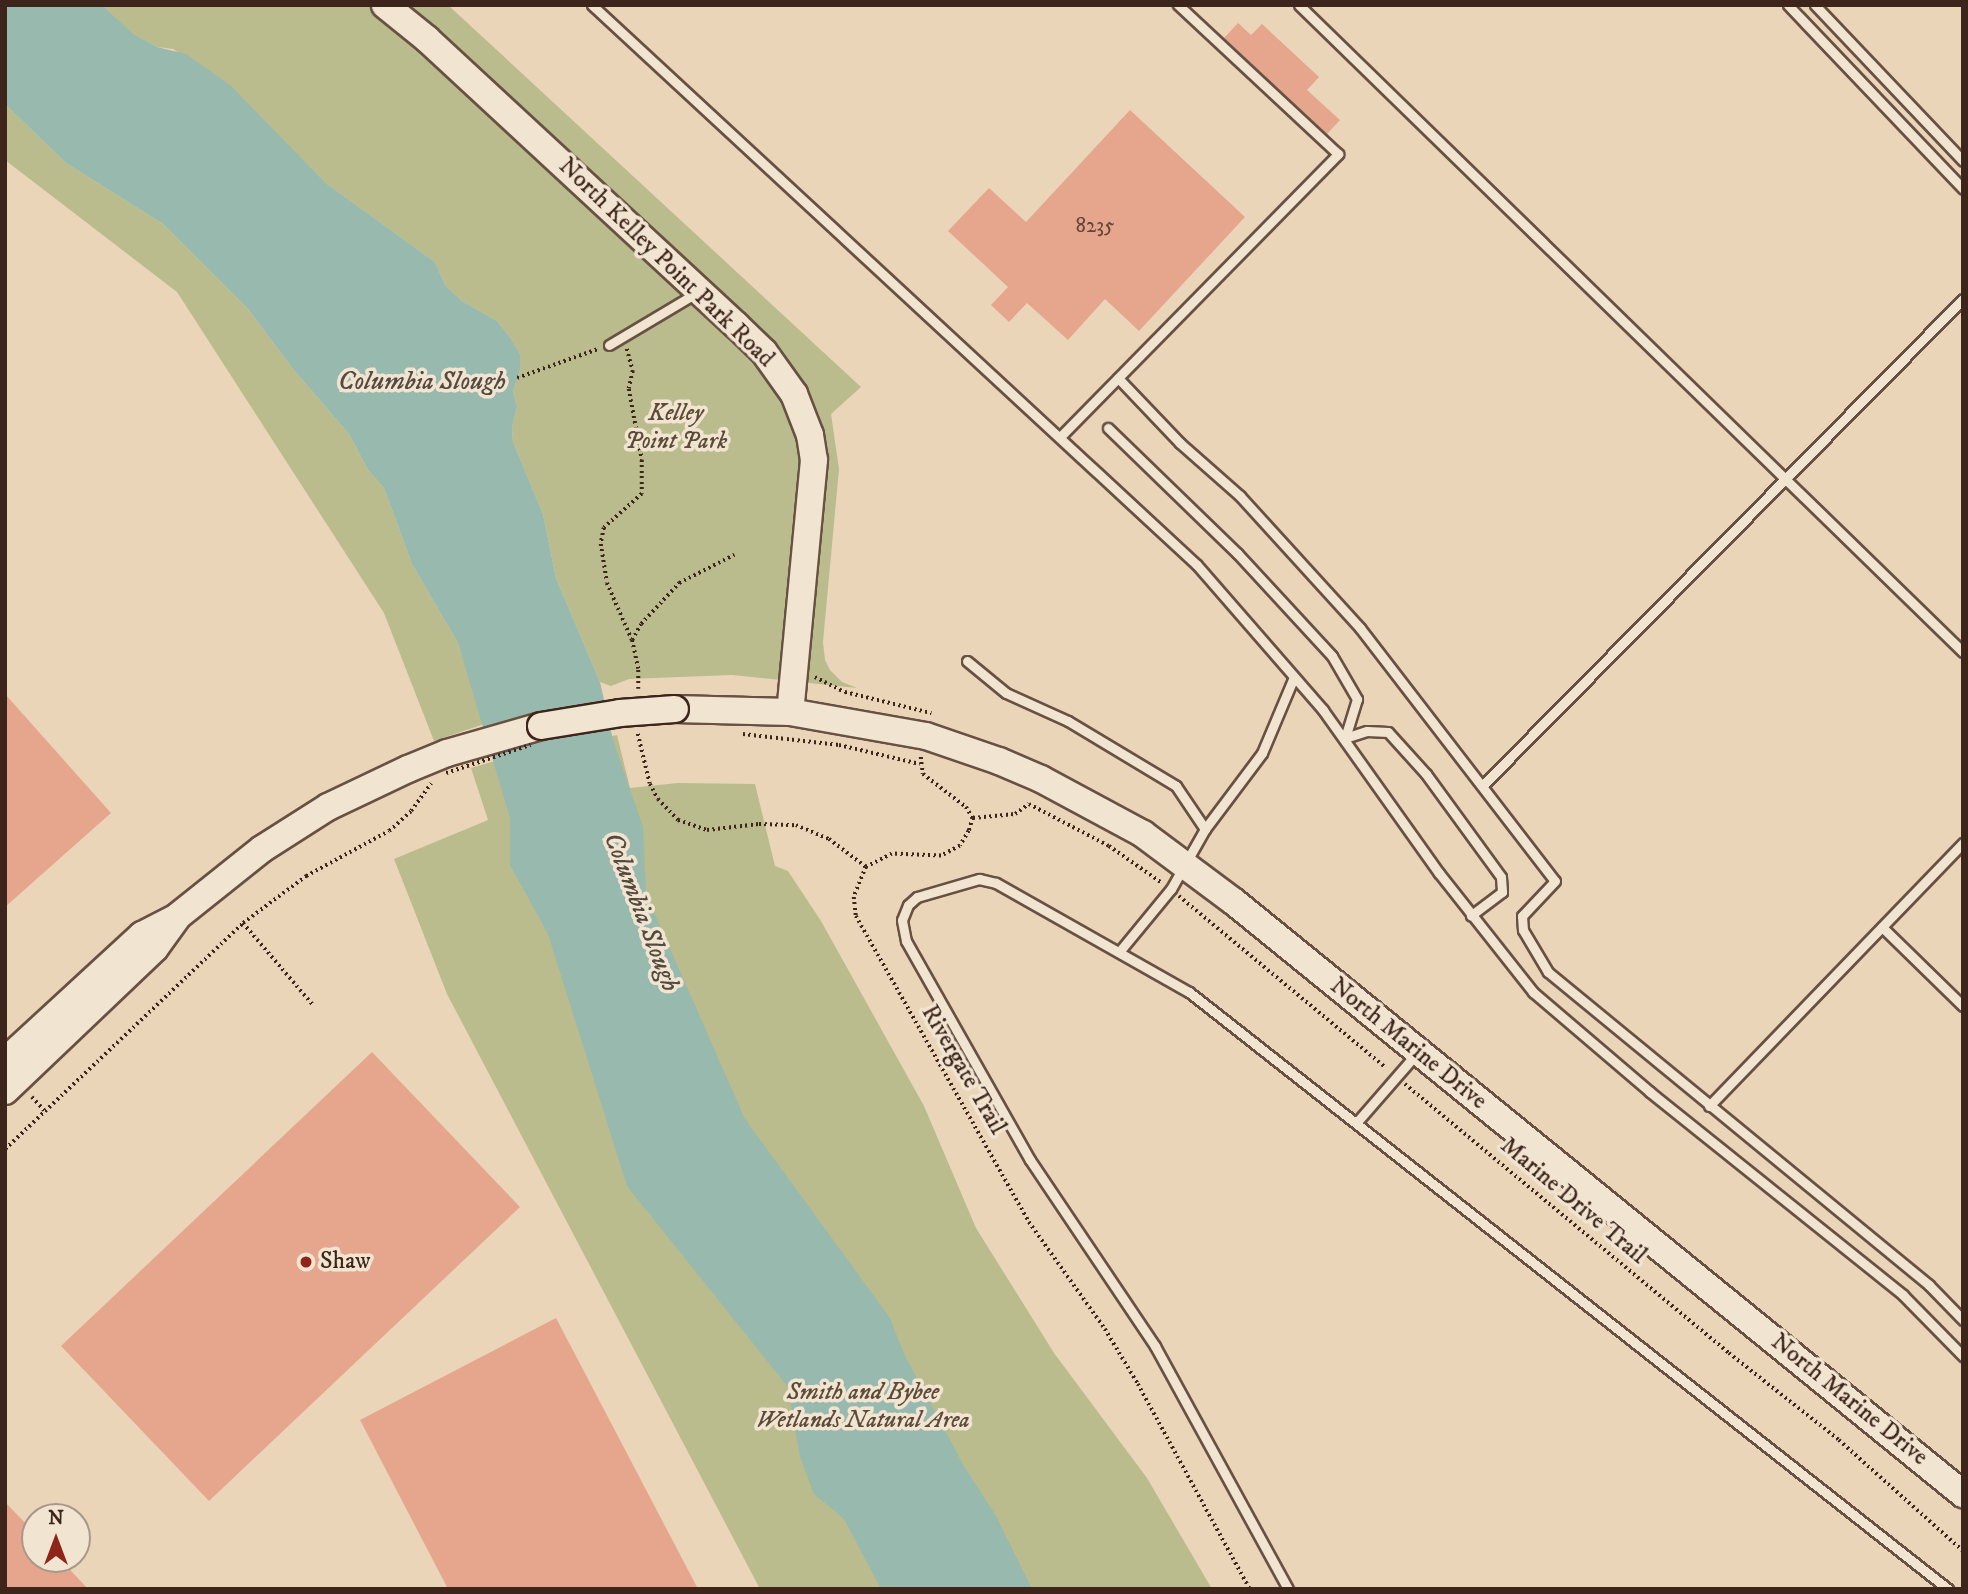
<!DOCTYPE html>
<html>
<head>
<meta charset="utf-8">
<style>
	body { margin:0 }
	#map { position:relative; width:1968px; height:1594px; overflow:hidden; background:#ead5b8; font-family:"IM FELL DW Pica",serif }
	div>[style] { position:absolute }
	.green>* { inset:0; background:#babc8d }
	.water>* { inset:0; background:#98b9ad }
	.building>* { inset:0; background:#e5a68d }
	.path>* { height:3.5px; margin-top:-1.75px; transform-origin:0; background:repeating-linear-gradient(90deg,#3d251c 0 2px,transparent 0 5.5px) }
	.roads { filter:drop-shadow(2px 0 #685143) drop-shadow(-2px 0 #685143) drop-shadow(0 2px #685143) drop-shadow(0 -2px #685143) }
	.lane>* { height:9px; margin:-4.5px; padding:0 4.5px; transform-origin:4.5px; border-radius:4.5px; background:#f1e4d1 }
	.secondary>* { height:26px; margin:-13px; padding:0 13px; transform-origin:13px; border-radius:13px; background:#f1e4d1 }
	.path-bridge>* { height:3.5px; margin-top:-1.75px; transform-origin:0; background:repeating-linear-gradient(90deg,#3d251c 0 2px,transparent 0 5.5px) }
	.bridges { filter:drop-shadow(2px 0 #3d251c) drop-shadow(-2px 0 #3d251c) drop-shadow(0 2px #3d251c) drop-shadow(0 -2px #3d251c) }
	.secondary-bridge>* { height:26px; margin:-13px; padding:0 13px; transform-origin:13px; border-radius:13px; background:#f1e4d1 }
	.dots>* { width:19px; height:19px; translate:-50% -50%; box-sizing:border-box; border:4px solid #f1e4d1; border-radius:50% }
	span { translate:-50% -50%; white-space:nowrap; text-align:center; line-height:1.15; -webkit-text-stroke:7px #f1e4d1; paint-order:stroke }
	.number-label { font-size:21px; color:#674538 }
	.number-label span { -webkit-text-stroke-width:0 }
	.street-label { font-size:24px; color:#3d251c }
	.park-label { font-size:24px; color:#5c4b38; font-style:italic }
	.poi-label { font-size:24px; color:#3d251c }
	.left { translate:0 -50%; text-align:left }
	.water-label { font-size:26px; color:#544a40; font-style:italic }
	.frame { position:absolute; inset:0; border:7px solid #3d251c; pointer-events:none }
	.north { position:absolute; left:21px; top:1503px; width:70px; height:70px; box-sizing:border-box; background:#f1e4d1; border:2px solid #a99889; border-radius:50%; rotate:0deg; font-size:19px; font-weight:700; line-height:28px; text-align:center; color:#3d251c }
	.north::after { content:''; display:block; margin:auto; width:24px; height:32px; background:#8f2418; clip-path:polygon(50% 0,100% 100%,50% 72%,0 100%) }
</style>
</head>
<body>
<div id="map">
	<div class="green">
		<div style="clip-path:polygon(102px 5px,448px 5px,861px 387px,831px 414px,839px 469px,823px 642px,825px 660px,830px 670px,842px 682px,857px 688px,732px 675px,629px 679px,611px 686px,600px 682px,556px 578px,543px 514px,513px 442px,512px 428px,517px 407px,513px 391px,520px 370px,520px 354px,510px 337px,497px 321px,462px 301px,445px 285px,435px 262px,327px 184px,229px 85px,173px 49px,157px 47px,132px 34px)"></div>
		<div style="clip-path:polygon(5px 104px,66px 163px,163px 224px,248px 309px,293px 369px,349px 434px,368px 470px,384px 488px,412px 564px,458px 643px,484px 724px,434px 741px,384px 613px,177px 292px,5px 160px)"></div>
		<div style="clip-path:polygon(617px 735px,630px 788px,678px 783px,755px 784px,775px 866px,788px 871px,821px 921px,924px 1106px,976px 1228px,1054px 1353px,1147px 1478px,1212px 1589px,760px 1589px,447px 994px,394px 859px,488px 820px,471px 768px,512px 756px)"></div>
	</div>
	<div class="water">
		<div style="clip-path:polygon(5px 5px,102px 5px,133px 34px,157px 47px,186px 54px,230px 85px,327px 184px,435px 262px,445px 285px,462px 301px,497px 321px,510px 337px,520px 354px,520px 370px,513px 391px,517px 407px,512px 428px,513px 442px,543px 514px,556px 578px,600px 682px,613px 740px,643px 827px,646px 894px,745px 1119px,890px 1318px,904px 1354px,965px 1468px,996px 1516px,1032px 1589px,881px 1589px,844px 1519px,814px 1494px,800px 1457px,788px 1387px,627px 1186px,548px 934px,510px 865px,510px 818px,458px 643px,412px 564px,384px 488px,368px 470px,349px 434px,293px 369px,248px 309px,163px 224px,66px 163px,5px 104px)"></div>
	</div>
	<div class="building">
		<div style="clip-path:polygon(1238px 23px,1251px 35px,1262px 24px,1319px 77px,1307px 90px,1340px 120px,1327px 134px,1224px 38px)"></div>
		<div style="clip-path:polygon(1130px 110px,1245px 217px,1139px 331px,1105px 299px,1068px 340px,1027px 303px,1009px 322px,991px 305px,1008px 287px,948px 231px,989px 188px,1026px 222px)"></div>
		<div style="clip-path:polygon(5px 694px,111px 813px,5px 907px)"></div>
		<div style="clip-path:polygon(372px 1052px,520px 1207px,209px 1501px,61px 1346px)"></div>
		<div style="clip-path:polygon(556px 1318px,698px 1589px,448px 1589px,360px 1420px)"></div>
		<div style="clip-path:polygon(5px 1502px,35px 1533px,35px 1559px,60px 1559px,88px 1589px,5px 1589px)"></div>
	</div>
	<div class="path">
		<div style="left:627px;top:349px;width:23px;rotate:75deg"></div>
		<div style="left:633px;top:371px;width:18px;rotate:103deg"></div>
		<div style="left:629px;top:389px;width:72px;rotate:79.6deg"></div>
		<div style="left:642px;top:460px;width:34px;rotate:90deg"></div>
		<div style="left:642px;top:494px;width:51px;rotate:138.2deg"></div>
		<div style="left:604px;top:528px;width:16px;rotate:101deg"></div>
		<div style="left:601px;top:544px;width:39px;rotate:81deg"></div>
		<div style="left:607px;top:583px;width:62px;rotate:66.3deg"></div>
		<div style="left:517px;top:378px;width:86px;rotate:-19.7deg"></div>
		<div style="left:815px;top:677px;width:34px;rotate:27deg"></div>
		<div style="left:845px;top:692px;width:89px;rotate:13.7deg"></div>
		<div style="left:638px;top:689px;width:20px;rotate:-90deg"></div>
		<div style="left:638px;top:669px;width:30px;rotate:-102deg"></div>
		<div style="left:632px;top:640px;width:18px;rotate:-61deg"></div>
		<div style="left:641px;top:624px;width:56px;rotate:-47.2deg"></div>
		<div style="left:679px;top:583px;width:62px;rotate:-27deg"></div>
		<div style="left:638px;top:734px;width:51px;rotate:76.5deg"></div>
		<div style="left:650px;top:784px;width:17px;rotate:62deg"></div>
		<div style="left:658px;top:799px;width:29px;rotate:46deg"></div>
		<div style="left:678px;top:820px;width:31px;rotate:19deg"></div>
		<div style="left:707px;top:830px;width:52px;rotate:-6.6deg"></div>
		<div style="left:759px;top:824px;width:37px;rotate:2deg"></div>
		<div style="left:796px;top:825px;width:36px;rotate:23deg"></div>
		<div style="left:829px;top:839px;width:46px;rotate:37.1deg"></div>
		<div style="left:743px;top:734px;width:97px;rotate:6.5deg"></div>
		<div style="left:839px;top:745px;width:83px;rotate:13.2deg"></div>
		<div style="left:921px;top:757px;width:17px;rotate:83deg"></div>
		<div style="left:923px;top:774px;width:54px;rotate:37.5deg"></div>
		<div style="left:966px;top:807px;width:13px;rotate:58deg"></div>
		<div style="left:973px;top:818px;width:14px;rotate:107deg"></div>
		<div style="left:969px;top:831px;width:17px;rotate:121deg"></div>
		<div style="left:960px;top:846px;width:21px;rotate:152deg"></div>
		<div style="left:941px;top:856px;width:49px;rotate:-177.7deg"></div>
		<div style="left:892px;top:854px;width:29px;rotate:153deg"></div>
		<div style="left:866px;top:867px;width:32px;rotate:112deg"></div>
		<div style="left:854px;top:897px;width:19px;rotate:84deg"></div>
		<div style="left:856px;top:916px;width:352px;rotate:60.5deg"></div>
		<div style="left:1029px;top:1222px;width:131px;rotate:54.6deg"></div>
		<div style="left:1105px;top:1329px;width:64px;rotate:59deg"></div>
		<div style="left:1138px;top:1384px;width:234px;rotate:61.4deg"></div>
		<div style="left:973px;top:818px;width:42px;rotate:-5.4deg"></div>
		<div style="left:1015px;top:814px;width:17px;rotate:-36deg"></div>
		<div style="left:1029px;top:804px;width:90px;rotate:27.7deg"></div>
		<div style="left:1109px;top:846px;width:65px;rotate:34.9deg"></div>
		<div style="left:1179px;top:896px;width:269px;rotate:39.7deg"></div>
		<div style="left:243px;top:923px;width:108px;rotate:49.5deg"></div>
		<div style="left:1405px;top:1084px;width:421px;rotate:39.7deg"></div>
		<div style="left:1729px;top:1353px;width:140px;rotate:38.3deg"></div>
		<div style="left:1839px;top:1440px;width:166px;rotate:41.8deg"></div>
		<div style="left:32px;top:1097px;width:19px;rotate:47deg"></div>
		<div style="left:5px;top:1149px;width:328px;rotate:-43.5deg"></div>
		<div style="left:243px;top:923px;width:79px;rotate:-36.7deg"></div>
		<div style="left:306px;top:876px;width:94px;rotate:-28.5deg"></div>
		<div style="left:389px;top:831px;width:30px;rotate:-42deg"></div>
		<div style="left:411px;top:811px;width:34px;rotate:-54deg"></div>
	</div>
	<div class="roads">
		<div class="lane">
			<div style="left:592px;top:5px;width:824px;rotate:42.79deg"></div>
			<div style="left:1197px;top:565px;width:192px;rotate:49deg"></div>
			<div style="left:1323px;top:710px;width:200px;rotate:54.6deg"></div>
			<div style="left:1439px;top:873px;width:152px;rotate:51.7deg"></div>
			<div style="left:1533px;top:992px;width:154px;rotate:40.5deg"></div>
			<div style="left:1650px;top:1092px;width:324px;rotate:38.7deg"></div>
			<div style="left:1903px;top:1295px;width:86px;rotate:45.5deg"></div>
			<div style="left:1299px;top:5px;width:927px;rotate:44.26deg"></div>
			<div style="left:1788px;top:5px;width:254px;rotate:46.4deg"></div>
			<div style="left:1815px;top:5px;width:215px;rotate:46.5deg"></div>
			<div style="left:609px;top:345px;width:104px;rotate:-30.8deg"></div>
			<div style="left:1118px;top:378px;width:90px;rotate:46.4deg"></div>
			<div style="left:1180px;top:443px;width:80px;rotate:41.5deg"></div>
			<div style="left:1240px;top:496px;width:178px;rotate:47.7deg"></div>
			<div style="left:1360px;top:628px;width:319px;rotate:52.4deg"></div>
			<div style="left:1555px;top:881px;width:48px;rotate:133.3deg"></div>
			<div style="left:1522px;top:916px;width:14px;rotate:86deg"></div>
			<div style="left:1523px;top:930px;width:49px;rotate:59.2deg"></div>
			<div style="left:1548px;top:972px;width:493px;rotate:39.4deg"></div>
			<div style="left:1929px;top:1285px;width:49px;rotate:45.8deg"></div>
			<div style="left:1108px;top:428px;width:180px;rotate:44.1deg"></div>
			<div style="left:1237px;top:553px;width:140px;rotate:47.3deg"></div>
			<div style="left:1332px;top:656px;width:50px;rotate:59.8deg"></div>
			<div style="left:1357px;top:699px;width:41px;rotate:107.1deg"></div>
			<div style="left:1060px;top:437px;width:397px;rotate:-45.5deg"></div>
			<div style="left:1338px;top:154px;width:219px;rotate:-137deg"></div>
			<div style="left:967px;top:661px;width:50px;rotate:39.4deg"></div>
			<div style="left:1006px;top:693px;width:68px;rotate:24.3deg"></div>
			<div style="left:1068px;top:721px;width:126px;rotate:31deg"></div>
			<div style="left:1176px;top:786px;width:52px;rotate:56deg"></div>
			<div style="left:1345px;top:738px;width:23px;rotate:-18deg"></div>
			<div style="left:1367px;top:731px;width:21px;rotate:3deg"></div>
			<div style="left:1388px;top:732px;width:57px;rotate:47.9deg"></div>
			<div style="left:1426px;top:774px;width:127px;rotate:53.9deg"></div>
			<div style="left:1501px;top:877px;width:15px;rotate:86deg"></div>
			<div style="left:1502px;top:892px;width:39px;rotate:143deg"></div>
			<div style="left:1483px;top:785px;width:683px;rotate:-45.36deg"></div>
			<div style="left:1882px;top:927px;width:113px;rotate:44.3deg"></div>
			<div style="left:1119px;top:952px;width:82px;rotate:-50.5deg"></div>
			<div style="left:1171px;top:889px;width:69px;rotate:-60.5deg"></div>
			<div style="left:1205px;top:829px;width:95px;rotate:-53.1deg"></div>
			<div style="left:1262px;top:753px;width:82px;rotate:-67.2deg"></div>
			<div style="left:1709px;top:1106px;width:366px;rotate:-46deg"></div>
			<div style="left:1357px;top:1122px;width:91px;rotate:-49deg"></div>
			<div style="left:1288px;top:1589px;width:277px;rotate:-118.7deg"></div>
			<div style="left:1155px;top:1346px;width:224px;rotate:-123.9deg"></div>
			<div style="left:1030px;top:1160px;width:252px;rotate:-119.5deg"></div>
			<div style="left:906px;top:941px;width:21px;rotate:-101deg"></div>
			<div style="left:902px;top:920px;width:16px;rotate:-68deg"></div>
			<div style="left:908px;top:905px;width:12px;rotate:-42deg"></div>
			<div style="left:917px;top:897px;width:65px;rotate:-16.2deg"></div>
			<div style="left:979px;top:879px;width:17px;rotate:13deg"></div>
			<div style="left:996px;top:883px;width:222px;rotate:29.5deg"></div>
			<div style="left:1189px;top:992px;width:966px;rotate:38.19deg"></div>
		</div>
		<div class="secondary">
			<div style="left:385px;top:5px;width:54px;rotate:39deg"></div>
			<div style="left:427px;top:39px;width:421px;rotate:42.8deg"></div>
			<div style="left:736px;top:325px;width:39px;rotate:44deg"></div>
			<div style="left:764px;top:352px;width:52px;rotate:54.5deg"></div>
			<div style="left:794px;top:394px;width:44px;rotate:68.7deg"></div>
			<div style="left:810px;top:435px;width:25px;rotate:81deg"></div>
			<div style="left:814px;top:460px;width:253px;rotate:95.4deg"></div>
			<div style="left:675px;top:709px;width:115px;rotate:1.5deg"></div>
			<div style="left:790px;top:712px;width:138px;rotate:10deg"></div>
			<div style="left:926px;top:736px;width:77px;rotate:18.9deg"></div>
			<div style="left:999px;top:761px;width:46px;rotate:23.2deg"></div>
			<div style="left:1041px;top:779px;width:116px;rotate:28.3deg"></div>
			<div style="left:1143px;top:834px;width:112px;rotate:36.7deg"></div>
			<div style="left:1233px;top:901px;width:941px;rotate:39.09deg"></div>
			<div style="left:5px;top:1061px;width:186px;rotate:-42.6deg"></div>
			<div style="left:142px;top:935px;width:36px;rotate:-27deg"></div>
			<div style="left:5px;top:1091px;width:207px;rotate:-43.6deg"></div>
			<div style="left:155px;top:948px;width:39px;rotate:-54deg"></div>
			<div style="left:178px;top:916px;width:107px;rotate:-38.6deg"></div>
			<div style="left:262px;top:849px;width:78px;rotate:-32.5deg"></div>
			<div style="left:328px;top:807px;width:89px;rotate:-25.4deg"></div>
			<div style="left:408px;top:769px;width:42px;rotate:-22.3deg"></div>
			<div style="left:447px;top:753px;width:98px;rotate:-16deg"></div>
		</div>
	</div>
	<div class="path-bridge">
		<div style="left:446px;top:773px;width:89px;rotate:-18.4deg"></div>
	</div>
	<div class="bridges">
		<div class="secondary-bridge">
			<div style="left:541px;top:726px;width:80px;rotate:-9.3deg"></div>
			<div style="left:620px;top:713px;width:55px;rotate:-4.2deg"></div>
		</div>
	</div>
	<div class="dots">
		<div style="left:306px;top:1262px;background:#8f2418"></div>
	</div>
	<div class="number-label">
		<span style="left:1095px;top:226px">8235</span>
	</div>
	<div class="street-label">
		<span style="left:666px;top:263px;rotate:44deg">North Kelley Point Park Road</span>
		<span style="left:1408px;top:1044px;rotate:39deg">North Marine Drive</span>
		<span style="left:963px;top:1070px;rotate:60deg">Rivergate Trail</span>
		<span style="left:1573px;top:1201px;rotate:40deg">Marine Drive Trail</span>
		<span style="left:1849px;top:1400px;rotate:39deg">North Marine Drive</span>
	</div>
	<div class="park-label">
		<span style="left:676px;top:428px">Kelley<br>Point Park</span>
		<span style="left:863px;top:1407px">Smith and Bybee<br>Wetlands Natural Area</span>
	</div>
	<div class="poi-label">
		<span class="left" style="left:320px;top:1262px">Shaw</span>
	</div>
	<div class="water-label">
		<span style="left:422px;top:382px">Columbia Slough</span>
		<span style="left:641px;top:912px;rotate:69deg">Columbia Slough</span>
	</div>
	<div class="frame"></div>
	<div class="north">N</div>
</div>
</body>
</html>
